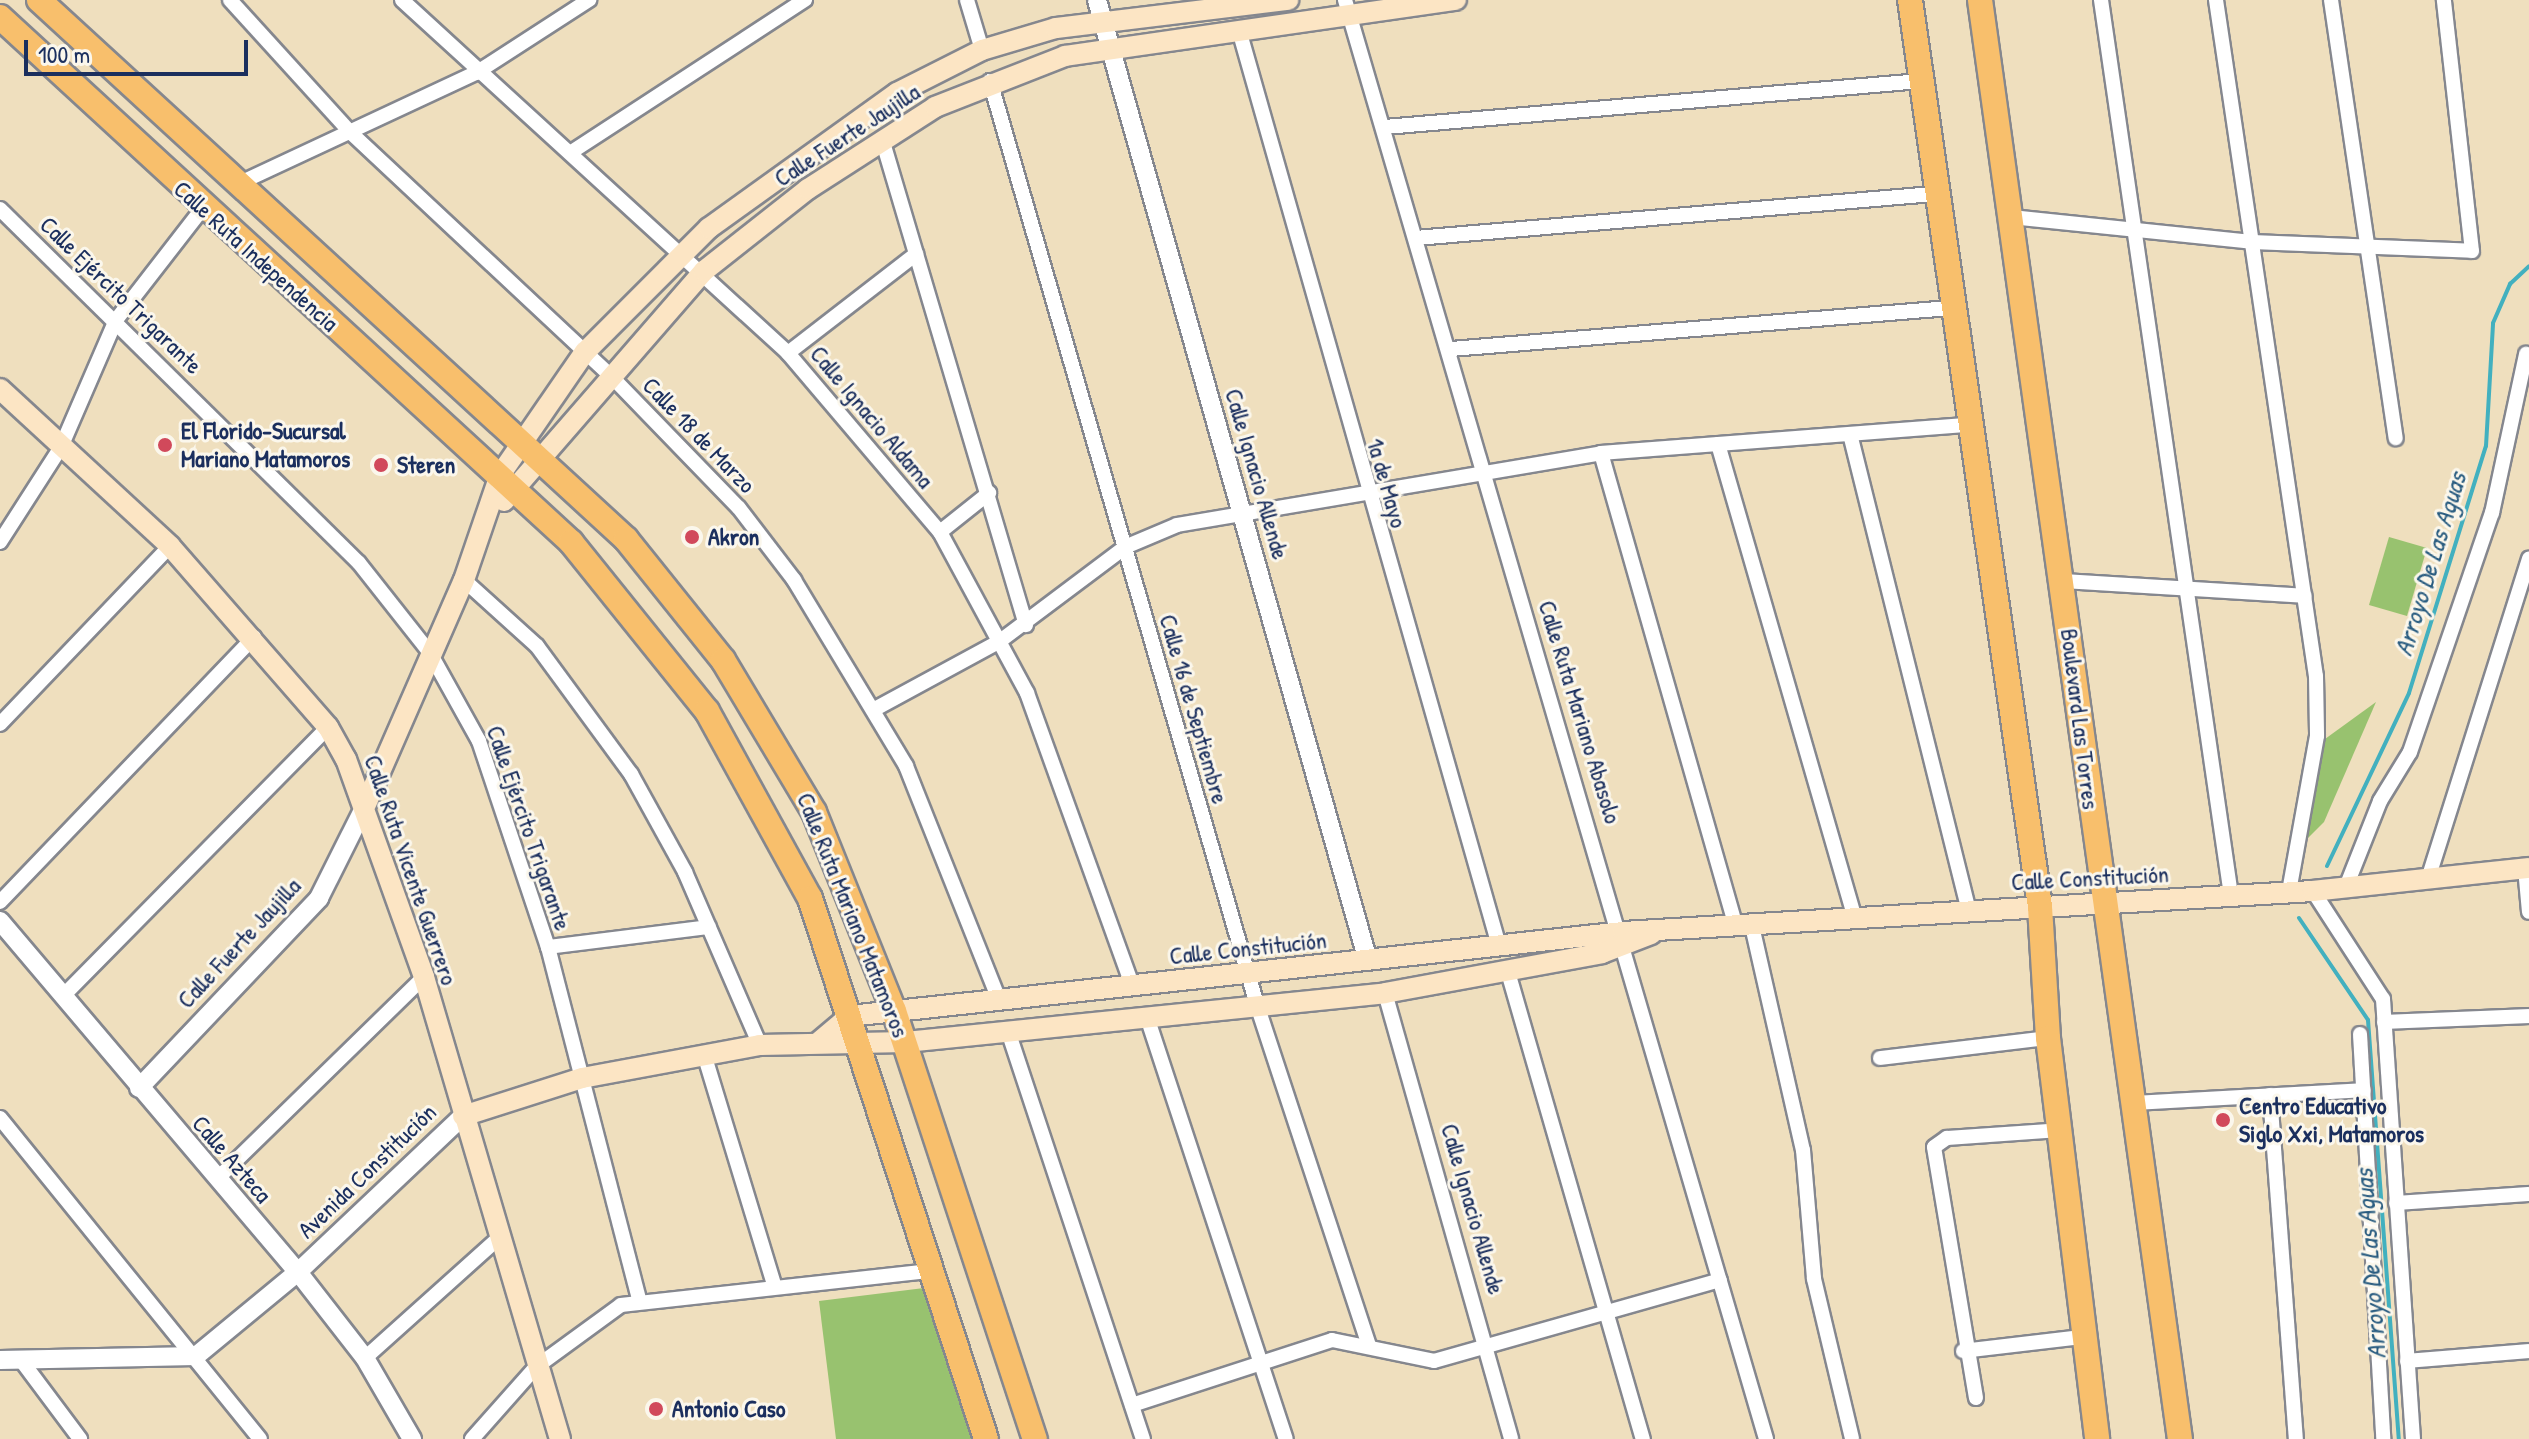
<!DOCTYPE html>
<html>
<head>
<meta charset="utf-8">
<style>
	body { margin:0 }
	#map { position:relative; width:2529px; height:1439px; overflow:hidden; background:#efdfbe; font-family:"Patrick Hand",sans-serif }
	div>[style] { position:absolute }
	.green>* { inset:0; background:#98c26f }
	.stream>* { height:4px; margin:-2px; padding:0 2px; transform-origin:2px; border-radius:2px; background:#42b0bf }
	.roads { filter:drop-shadow(2px 0 #85878e) drop-shadow(-2px 0 #85878e) drop-shadow(0 2px #85878e) drop-shadow(0 -2px #85878e) }
	.minor>* { height:14px; margin:-7px; padding:0 7px; transform-origin:7px; border-radius:7px; background:#fff }
	.tertiary>* { height:18px; margin:-9px; padding:0 9px; transform-origin:9px; border-radius:9px; background:#fff }
	.secondary>* { height:20px; margin:-10px; padding:0 10px; transform-origin:10px; border-radius:10px; background:#fce5c4 }
	.primary>* { height:24px; margin:-12px; padding:0 12px; transform-origin:12px; border-radius:12px; background:#f8bf6c }
	.dots>* { width:22px; height:22px; translate:-50% -50%; box-sizing:border-box; border:4px solid #fbf7ec; border-radius:50% }
	span { translate:-50% -50%; white-space:nowrap; text-align:center; line-height:1.15; -webkit-text-stroke:6px #fbf7ec; paint-order:stroke }
	.street-label { font-size:24px; color:#1b2f5e }
	.poi-label { font-size:24px; color:#1b2f5e; font-weight:700 }
	.left { translate:0 -50%; text-align:left }
	.water-label { font-size:26px; color:#295c80; font-style:italic }
	.scale { position:absolute; left:24px; top:40px; width:224px; height:36px; box-sizing:border-box; border:4px solid #1b2f5e; border-top:0; padding-left:10px; font-size:24px; line-height:28px; white-space:nowrap; color:#1b2f5e; -webkit-text-stroke:6px #fbf7ec; paint-order:stroke }
</style>
</head>
<body>
<div id="map">
	<div class="green">
		<div style="clip-path:polygon(2389px 537px,2427px 548px,2407px 616px,2369px 605px)"></div>
		<div style="clip-path:polygon(2376px 702px,2324px 822px,2306px 840px,2325px 739px)"></div>
		<div style="clip-path:polygon(924px 1288px,975px 1439px,836px 1439px,819px 1301px)"></div>
	</div>
	<div class="stream">
		<div style="left:2327px;top:866px;width:191px;rotate:-64.6deg"></div>
		<div style="left:2409px;top:693px;width:259px;rotate:-72.7deg"></div>
		<div style="left:2486px;top:446px;width:123px;rotate:-86.7deg"></div>
		<div style="left:2493px;top:323px;width:43px;rotate:-66.4deg"></div>
		<div style="left:2510px;top:284px;width:26px;rotate:-43deg"></div>
		<div style="left:2299px;top:918px;width:123px;rotate:55.9deg"></div>
		<div style="left:2368px;top:1020px;width:420px;rotate:85.8deg"></div>
	</div>
	<div class="roads">
		<div class="minor">
			<div style="left:230px;top:0;width:177px;rotate:47.7deg"></div>
			<div style="left:349px;top:131px;width:357px;rotate:43.1deg"></div>
			<div style="left:610px;top:375px;width:185px;rotate:45.9deg"></div>
			<div style="left:739px;top:508px;width:91px;rotate:52.6deg"></div>
			<div style="left:794px;top:580px;width:217px;rotate:58.9deg"></div>
			<div style="left:906px;top:766px;width:252px;rotate:68.3deg"></div>
			<div style="left:402px;top:0;width:523px;rotate:42.44deg"></div>
			<div style="left:788px;top:353px;width:235px;rotate:49.7deg"></div>
			<div style="left:940px;top:532px;width:183px;rotate:61.6deg"></div>
			<div style="left:1027px;top:693px;width:313px;rotate:70.2deg"></div>
			<div style="left:967px;top:0;width:52px;rotate:73.3deg"></div>
			<div style="left:1345px;top:0;width:1499px;rotate:73.69deg"></div>
			<div style="left:2101px;top:0;width:905px;rotate:81.74deg"></div>
			<div style="left:2216px;top:0;width:683px;rotate:81.59deg"></div>
			<div style="left:2316px;top:676px;width:60px;rotate:89deg"></div>
			<div style="left:2317px;top:736px;width:158px;rotate:100.2deg"></div>
			<div style="left:2331px;top:0;width:443px;rotate:81.6deg"></div>
			<div style="left:1239px;top:30px;width:952px;rotate:74.15deg"></div>
			<div style="left:990px;top:81px;width:965px;rotate:73.88deg"></div>
			<div style="left:1258px;top:1008px;width:355px;rotate:71.8deg"></div>
			<div style="left:1385px;top:127px;width:537px;rotate:-4.91deg"></div>
			<div style="left:882px;top:139px;width:507px;rotate:73.5deg"></div>
			<div style="left:573px;top:151px;width:277px;rotate:-33.1deg"></div>
			<div style="left:242px;top:182px;width:258px;rotate:-25deg"></div>
			<div style="left:476px;top:73px;width:135px;rotate:-32.9deg"></div>
			<div style="left:0;top:209px;width:504px;rotate:44.6deg"></div>
			<div style="left:359px;top:563px;width:115px;rotate:51.7deg"></div>
			<div style="left:430px;top:653px;width:101px;rotate:60.9deg"></div>
			<div style="left:479px;top:741px;width:217px;rotate:71.5deg"></div>
			<div style="left:548px;top:947px;width:365px;rotate:75.5deg"></div>
			<div style="left:2011px;top:217px;width:242px;rotate:5.9deg"></div>
			<div style="left:2252px;top:242px;width:220px;rotate:2.3deg"></div>
			<div style="left:2472px;top:251px;width:253px;rotate:-96.4deg"></div>
			<div style="left:1416px;top:238px;width:520px;rotate:-4.86deg"></div>
			<div style="left:1451px;top:349px;width:501px;rotate:-4.7deg"></div>
			<div style="left:788px;top:353px;width:162px;rotate:-37.7deg"></div>
			<div style="left:1850px;top:434px;width:492px;rotate:76deg"></div>
			<div style="left:1718px;top:444px;width:494px;rotate:73.9deg"></div>
			<div style="left:1601px;top:453px;width:493px;rotate:74.1deg"></div>
			<div style="left:940px;top:532px;width:63px;rotate:-38.5deg"></div>
			<div style="left:0;top:542px;width:113px;rotate:-57.3deg"></div>
			<div style="left:61px;top:447px;width:138px;rotate:-66.6deg"></div>
			<div style="left:116px;top:320px;width:140px;rotate:-52.2deg"></div>
			<div style="left:464px;top:580px;width:98px;rotate:42.1deg"></div>
			<div style="left:537px;top:646px;width:159px;rotate:53.7deg"></div>
			<div style="left:631px;top:774px;width:112px;rotate:61.1deg"></div>
			<div style="left:685px;top:872px;width:189px;rotate:66.6deg"></div>
			<div style="left:2062px;top:581px;width:243px;rotate:3.5deg"></div>
			<div style="left:873px;top:710px;width:145px;rotate:-28.5deg"></div>
			<div style="left:1000px;top:641px;width:156px;rotate:-36.9deg"></div>
			<div style="left:1125px;top:547px;width:56px;rotate:-22.9deg"></div>
			<div style="left:1177px;top:525px;width:430px;rotate:-9.6deg"></div>
			<div style="left:1601px;top:453px;width:368px;rotate:-4.4deg"></div>
			<div style="left:0;top:724px;width:246px;rotate:-46.3deg"></div>
			<div style="left:2525px;top:868px;width:44px;rotate:84.8deg"></div>
			<div style="left:2428px;top:879px;width:336px;rotate:-72.5deg"></div>
			<div style="left:2346px;top:887px;width:92px;rotate:-68.4deg"></div>
			<div style="left:2380px;top:801px;width:57px;rotate:-58.5deg"></div>
			<div style="left:2410px;top:752px;width:253px;rotate:-71.1deg"></div>
			<div style="left:2492px;top:513px;width:163px;rotate:-77.9deg"></div>
			<div style="left:2313px;top:891px;width:129px;rotate:57.1deg"></div>
			<div style="left:2383px;top:999px;width:441px;rotate:86.1deg"></div>
			<div style="left:0;top:902px;width:367px;rotate:-46.2deg"></div>
			<div style="left:1752px;top:926px;width:230px;rotate:77.2deg"></div>
			<div style="left:1803px;top:1150px;width:129px;rotate:85.1deg"></div>
			<div style="left:1814px;top:1279px;width:164px;rotate:76.6deg"></div>
			<div style="left:548px;top:947px;width:162px;rotate:-7.1deg"></div>
			<div style="left:1508px;top:972px;width:486px;rotate:73.9deg"></div>
			<div style="left:1385px;top:993px;width:463px;rotate:74.2deg"></div>
			<div style="left:65px;top:994px;width:375px;rotate:-45.4deg"></div>
			<div style="left:1147px;top:1017px;width:444px;rotate:71.8deg"></div>
			<div style="left:2384px;top:1022px;width:145px;rotate:-2.4deg"></div>
			<div style="left:1008px;top:1031px;width:430px;rotate:71.7deg"></div>
			<div style="left:2360px;top:1034px;width:406px;rotate:86.7deg"></div>
			<div style="left:704px;top:1054px;width:240px;rotate:73.1deg"></div>
			<div style="left:1880px;top:1058px;width:169px;rotate:-6.8deg"></div>
			<div style="left:2270px;top:1095px;width:345px;rotate:85.7deg"></div>
			<div style="left:2132px;top:1103px;width:232px;rotate:-3.2deg"></div>
			<div style="left:0;top:1118px;width:413px;rotate:51deg"></div>
			<div style="left:218px;top:1178px;width:288px;rotate:-44.3deg"></div>
			<div style="left:2396px;top:1203px;width:133px;rotate:-3.9deg"></div>
			<div style="left:1963px;top:1351px;width:121px;rotate:-6.7deg"></div>
			<div style="left:365px;top:1358px;width:183px;rotate:-41.9deg"></div>
			<div style="left:21px;top:1360px;width:99px;rotate:53.2deg"></div>
			<div style="left:2407px;top:1361px;width:122px;rotate:-4.7deg"></div>
			<div style="left:1976px;top:1398px;width:254px;rotate:-99.5deg"></div>
			<div style="left:1934px;top:1147px;width:16px;rotate:-35deg"></div>
			<div style="left:1947px;top:1138px;width:113px;rotate:-4deg"></div>
			<div style="left:1132px;top:1405px;width:210px;rotate:-18deg"></div>
			<div style="left:1332px;top:1340px;width:104px;rotate:11.6deg"></div>
			<div style="left:1434px;top:1361px;width:297px;rotate:-15.8deg"></div>
			<div style="left:472px;top:1439px;width:96px;rotate:-48.4deg"></div>
			<div style="left:536px;top:1367px;width:105px;rotate:-36.1deg"></div>
			<div style="left:621px;top:1305px;width:311px;rotate:-6.3deg"></div>
		</div>
		<div class="tertiary">
			<div style="left:1097px;top:0;width:998px;rotate:74.25deg"></div>
			<div style="left:0;top:921px;width:460px;rotate:49.7deg"></div>
			<div style="left:298px;top:1272px;width:109px;rotate:52.1deg"></div>
			<div style="left:365px;top:1358px;width:94px;rotate:59.9deg"></div>
			<div style="left:139px;top:1088px;width:262px;rotate:-46.5deg"></div>
			<div style="left:319px;top:898px;width:105px;rotate:-63.4deg"></div>
			<div style="left:0;top:1360px;width:196px;rotate:-1.2deg"></div>
			<div style="left:196px;top:1356px;width:132px;rotate:-39.5deg"></div>
			<div style="left:298px;top:1272px;width:227px;rotate:-43.4deg"></div>
		</div>
		<div class="secondary">
			<div style="left:0;top:389px;width:231px;rotate:42.7deg"></div>
			<div style="left:170px;top:546px;width:240px;rotate:48.9deg"></div>
			<div style="left:328px;top:727px;width:37px;rotate:61deg"></div>
			<div style="left:346px;top:759px;width:232px;rotate:70.3deg"></div>
			<div style="left:424px;top:977px;width:482px;rotate:73.6deg"></div>
			<div style="left:504px;top:501px;width:305px;rotate:-49deg"></div>
			<div style="left:704px;top:271px;width:132px;rotate:-38.3deg"></div>
			<div style="left:808px;top:189px;width:151px;rotate:-32.8deg"></div>
			<div style="left:935px;top:107px;width:140px;rotate:-21.4deg"></div>
			<div style="left:1065px;top:56px;width:395px;rotate:-8.2deg"></div>
			<div style="left:366px;top:804px;width:244px;rotate:-66.4deg"></div>
			<div style="left:464px;top:580px;width:111px;rotate:-71.1deg"></div>
			<div style="left:500px;top:475px;width:150px;rotate:-55.4deg"></div>
			<div style="left:585px;top:352px;width:175px;rotate:-45deg"></div>
			<div style="left:709px;top:228px;width:231px;rotate:-35.7deg"></div>
			<div style="left:897px;top:93px;width:95px;rotate:-26.8deg"></div>
			<div style="left:982px;top:50px;width:77px;rotate:-16.6deg"></div>
			<div style="left:1056px;top:28px;width:234px;rotate:-6.9deg"></div>
			<div style="left:820px;top:1041px;width:39px;rotate:-40deg"></div>
			<div style="left:850px;top:1016px;width:778px;rotate:-6.2deg"></div>
			<div style="left:1623px;top:932px;width:691px;rotate:-3.4deg"></div>
			<div style="left:2313px;top:891px;width:217px;rotate:-6.1deg"></div>
			<div style="left:463px;top:1116px;width:125px;rotate:-17.7deg"></div>
			<div style="left:582px;top:1078px;width:181px;rotate:-10.5deg"></div>
			<div style="left:760px;top:1045px;width:146px;rotate:-1.2deg"></div>
			<div style="left:906px;top:1042px;width:481px;rotate:-5.8deg"></div>
			<div style="left:1385px;top:993px;width:221px;rotate:-10.4deg"></div>
			<div style="left:1602px;top:953px;width:53px;rotate:-21.2deg"></div>
		</div>
		<div class="primary">
			<div style="left:39px;top:0;width:797px;rotate:42.56deg"></div>
			<div style="left:626px;top:539px;width:155px;rotate:51.3deg"></div>
			<div style="left:723px;top:660px;width:177px;rotate:59.1deg"></div>
			<div style="left:814px;top:812px;width:214px;rotate:68.1deg"></div>
			<div style="left:894px;top:1011px;width:451px;rotate:71.8deg"></div>
			<div style="left:1910px;top:0;width:916px;rotate:81.84deg"></div>
			<div style="left:2040px;top:907px;width:131px;rotate:86.5deg"></div>
			<div style="left:2048px;top:1038px;width:404px;rotate:83deg"></div>
			<div style="left:1980px;top:0;width:1453px;rotate:82.09deg"></div>
			<div style="left:0;top:17px;width:776px;rotate:42.6deg"></div>
			<div style="left:571px;top:542px;width:217px;rotate:51.2deg"></div>
			<div style="left:707px;top:711px;width:213px;rotate:61.2deg"></div>
			<div style="left:810px;top:898px;width:569px;rotate:71.98deg"></div>
		</div>
	</div>
	<div class="dots">
		<div style="left:165px;top:445px;background:#d1495b"></div>
		<div style="left:381px;top:465px;background:#d1495b"></div>
		<div style="left:692px;top:537px;background:#d1495b"></div>
		<div style="left:2223px;top:1120px;background:#d1495b"></div>
		<div style="left:656px;top:1409px;background:#d1495b"></div>
	</div>
	<div class="street-label">
		<span style="left:847px;top:135px;rotate:-33deg">Calle Fuerte Jaujilla</span>
		<span style="left:256px;top:256px;rotate:42deg">Calle Ruta Independencia</span>
		<span style="left:121px;top:295px;rotate:44deg">Calle Ejército Trigarante</span>
		<span style="left:872px;top:417px;rotate:50deg">Calle Ignacio Aldama</span>
		<span style="left:699px;top:435px;rotate:46deg">Calle 18 de Marzo</span>
		<span style="left:1257px;top:474px;rotate:74deg">Calle Ignacio Allende</span>
		<span style="left:1387px;top:483px;rotate:74deg">1a de Mayo</span>
		<span style="left:1194px;top:709px;rotate:74deg">Calle 16 de Septiembre</span>
		<span style="left:1580px;top:712px;rotate:73deg">Calle Ruta Mariano Abasolo</span>
		<span style="left:2080px;top:719px;rotate:83deg">Boulevard Las Torres</span>
		<span style="left:529px;top:828px;rotate:71deg">Calle Ejército Trigarante</span>
		<span style="left:411px;top:870px;rotate:71deg">Calle Ruta Vicente Guerrero</span>
		<span style="left:2090px;top:878px;rotate:-3deg">Calle Constitución</span>
		<span style="left:853px;top:915px;rotate:68deg">Calle Ruta Mariano Matamoros</span>
		<span style="left:239px;top:943px;rotate:-47deg">Calle Fuerte Jaujilla</span>
		<span style="left:1248px;top:948px;rotate:-6deg">Calle Constitución</span>
		<span style="left:232px;top:1159px;rotate:49deg">Calle Azteca</span>
		<span style="left:367px;top:1171px;rotate:-44deg">Avenida Constitución</span>
		<span style="left:1473px;top:1209px;rotate:74deg">Calle Ignacio Allende</span>
	</div>
	<div class="poi-label">
		<span class="left" style="left:181px;top:445px">El Florido-Sucursal<br>Mariano Matamoros</span>
		<span class="left" style="left:397px;top:465px">Steren</span>
		<span class="left" style="left:708px;top:537px">Akron</span>
		<span class="left" style="left:2239px;top:1120px">Centro Educativo<br>Siglo Xxi, Matamoros</span>
		<span class="left" style="left:672px;top:1409px">Antonio Caso</span>
	</div>
	<div class="water-label">
		<span style="left:2430px;top:564px;rotate:-73deg">Arroyo De Las Aguas</span>
		<span style="left:2370px;top:1264px;rotate:-94deg">Arroyo De Las Aguas</span>
	</div>
	<div class="scale">100 m</div>
</div>
</body>
</html>
